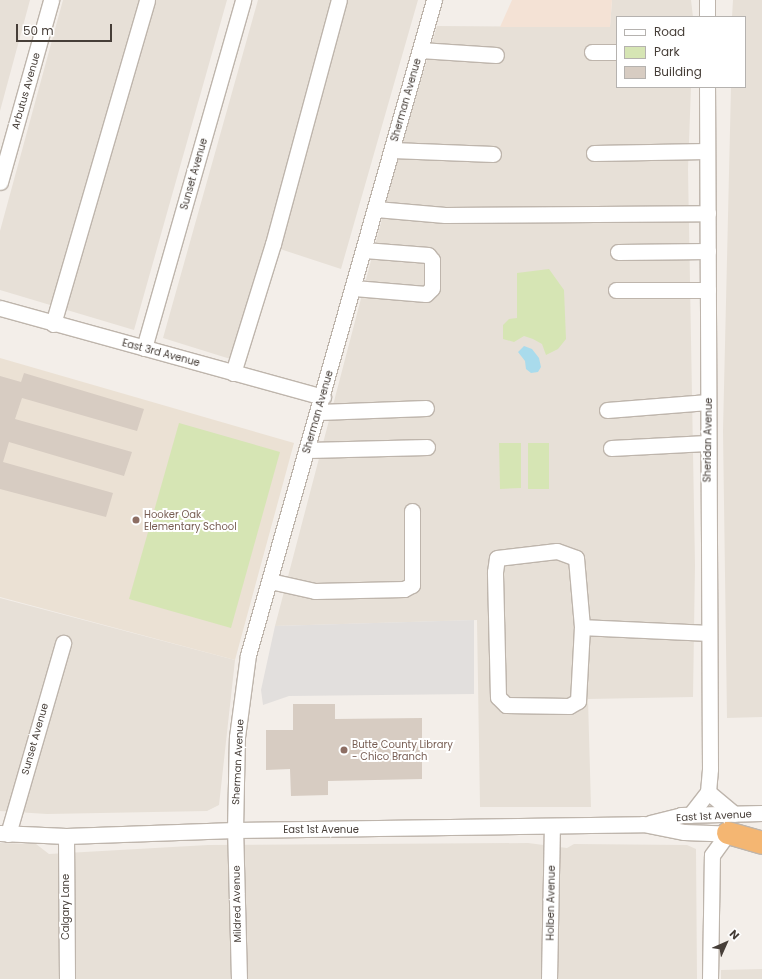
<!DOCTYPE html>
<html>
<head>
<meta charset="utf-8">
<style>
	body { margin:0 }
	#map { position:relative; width:762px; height:979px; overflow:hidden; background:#f3eee9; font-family:Poppins,sans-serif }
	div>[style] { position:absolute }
	.residential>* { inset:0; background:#e7e0d7 }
	.commercial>* { inset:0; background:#f4e2d5 }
	.education>* { inset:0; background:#ebe1d4 }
	.green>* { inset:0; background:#d6e5b4 }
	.parking>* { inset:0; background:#e2dfdd }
	.water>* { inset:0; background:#a9dbec }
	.building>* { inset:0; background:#d7ccc2 }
	.roads { filter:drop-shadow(1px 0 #beb5ac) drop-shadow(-1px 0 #beb5ac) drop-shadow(0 1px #beb5ac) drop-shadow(0 -1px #beb5ac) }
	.minor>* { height:15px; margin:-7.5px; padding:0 7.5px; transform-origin:7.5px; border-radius:7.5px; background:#fff }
	.highway>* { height:22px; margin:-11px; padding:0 11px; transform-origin:11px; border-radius:11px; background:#f4b672 }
	.dots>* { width:11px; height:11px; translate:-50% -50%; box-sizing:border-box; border:2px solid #fff; border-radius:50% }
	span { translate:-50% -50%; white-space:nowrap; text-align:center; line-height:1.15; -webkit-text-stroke:4px #fff; paint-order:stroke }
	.street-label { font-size:10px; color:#463e38 }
	.education-label { font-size:10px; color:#785e54 }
	.left { translate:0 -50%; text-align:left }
	.legend { position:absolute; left:616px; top:16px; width:130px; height:72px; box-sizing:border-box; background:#fff; border:1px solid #b5b2af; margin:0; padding:5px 7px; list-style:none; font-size:12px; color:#463e38 }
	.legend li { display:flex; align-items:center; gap:8px; height:20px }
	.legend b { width:20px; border:1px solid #b5b2af }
	.north { position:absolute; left:706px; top:923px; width:40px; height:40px; -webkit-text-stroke:3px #fff; paint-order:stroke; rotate:45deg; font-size:11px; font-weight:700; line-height:16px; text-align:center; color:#463e38 }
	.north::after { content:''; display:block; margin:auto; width:14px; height:18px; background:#463e38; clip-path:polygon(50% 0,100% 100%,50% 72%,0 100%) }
	.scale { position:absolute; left:16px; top:24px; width:96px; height:18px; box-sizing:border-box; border:2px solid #463e38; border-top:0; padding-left:5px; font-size:12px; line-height:14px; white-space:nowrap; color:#463e38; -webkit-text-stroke:3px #fff; paint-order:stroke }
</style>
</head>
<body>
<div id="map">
	<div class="residential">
		<div style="clip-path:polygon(0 0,30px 0,0 111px)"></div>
		<div style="clip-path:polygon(63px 0,227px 0,134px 330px,0 290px,0 231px)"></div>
		<div style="clip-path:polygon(258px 0,418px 0,341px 269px,274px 247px,240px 362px,163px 338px)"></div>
		<div style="clip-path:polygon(612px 0,691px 0,693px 17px,617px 17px,617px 87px,691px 87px,688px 169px,695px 565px,693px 697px,588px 699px,591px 807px,480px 807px,477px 620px,275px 626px,395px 169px,437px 26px,610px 27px)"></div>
		<div style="clip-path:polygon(733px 0,762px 0,762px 717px,727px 718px,723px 431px,731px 87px,745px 87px,745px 17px,732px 17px)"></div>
		<div style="clip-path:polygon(0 598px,235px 660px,219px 805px,207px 811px,47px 814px,0 811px)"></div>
		<div style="clip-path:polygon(0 843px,36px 844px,49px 854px,208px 845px,528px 843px,567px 848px,574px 844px,687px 845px,696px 849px,697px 979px,0 979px)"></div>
		<div style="clip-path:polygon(762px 969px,762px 979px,721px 979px,721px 970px)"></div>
	</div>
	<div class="commercial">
		<div style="clip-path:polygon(512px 0,612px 0,610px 27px,500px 27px)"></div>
	</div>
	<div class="education">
		<div style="clip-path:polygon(0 358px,294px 443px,235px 660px,0 597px)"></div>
	</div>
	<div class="green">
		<div style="clip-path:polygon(549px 269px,564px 290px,566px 339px,558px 349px,546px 355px,542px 344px,533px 339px,524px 336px,514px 342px,503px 339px,503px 325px,509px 319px,517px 318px,517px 273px)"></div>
		<div style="clip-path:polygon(179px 423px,280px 452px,231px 628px,129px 599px)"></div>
		<div style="clip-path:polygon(499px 443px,521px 443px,521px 488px,500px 489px)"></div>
		<div style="clip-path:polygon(528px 443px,549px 443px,549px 489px,528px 489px)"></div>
	</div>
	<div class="parking">
		<div style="clip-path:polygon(474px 620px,474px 694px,289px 696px,263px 705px,261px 690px,275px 626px)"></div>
	</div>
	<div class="water">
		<div style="clip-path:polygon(524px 346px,532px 349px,539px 358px,541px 367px,538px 372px,531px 373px,526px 369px,525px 361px,518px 352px)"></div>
	</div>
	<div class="building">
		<div style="clip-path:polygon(24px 373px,144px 409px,137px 431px,22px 398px,15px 419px,132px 452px,124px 476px,9px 442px,3px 462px,113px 493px,106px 517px,0 489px,0 376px,21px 382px)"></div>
		<div style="clip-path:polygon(293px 704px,335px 704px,335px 719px,422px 718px,422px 779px,328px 781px,328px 795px,291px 796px,290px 769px,266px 770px,266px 730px,293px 730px)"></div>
	</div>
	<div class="roads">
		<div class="minor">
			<div style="left:707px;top:17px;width:17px;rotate:-90deg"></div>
			<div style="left:420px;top:50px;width:76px;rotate:3.8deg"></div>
			<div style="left:592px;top:52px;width:25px"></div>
			<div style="left:392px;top:150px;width:101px;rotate:2.3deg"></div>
			<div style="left:594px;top:153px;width:113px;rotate:-1deg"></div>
			<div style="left:0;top:182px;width:189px;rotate:-74.3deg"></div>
			<div style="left:376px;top:209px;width:69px;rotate:5deg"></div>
			<div style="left:445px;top:215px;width:263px;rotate:-0.4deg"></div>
			<div style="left:618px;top:252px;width:90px;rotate:-0.6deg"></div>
			<div style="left:354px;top:288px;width:72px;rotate:4.8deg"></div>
			<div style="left:426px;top:294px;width:8px;rotate:-45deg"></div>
			<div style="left:432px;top:288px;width:28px;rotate:-90deg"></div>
			<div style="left:432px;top:260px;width:6px;rotate:-129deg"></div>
			<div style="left:428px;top:255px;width:64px;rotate:-175.5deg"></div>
			<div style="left:616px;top:290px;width:92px"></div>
			<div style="left:0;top:308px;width:335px;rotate:15.4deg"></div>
			<div style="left:53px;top:324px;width:337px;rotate:-73.8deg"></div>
			<div style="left:144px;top:348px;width:362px;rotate:-74.1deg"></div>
			<div style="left:233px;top:373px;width:135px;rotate:-72.8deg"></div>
			<div style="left:273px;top:244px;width:253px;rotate:-74.9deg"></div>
			<div style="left:607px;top:410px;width:101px;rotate:-4.5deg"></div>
			<div style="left:319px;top:412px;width:107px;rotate:-2.1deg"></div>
			<div style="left:611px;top:448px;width:96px;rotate:-3deg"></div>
			<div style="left:308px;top:450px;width:119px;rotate:-1.4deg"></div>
			<div style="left:270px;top:581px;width:46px;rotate:12.5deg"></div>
			<div style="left:315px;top:591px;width:89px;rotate:-1.3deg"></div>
			<div style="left:404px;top:589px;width:9px;rotate:-27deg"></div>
			<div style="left:412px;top:585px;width:74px;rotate:-90deg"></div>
			<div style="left:582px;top:627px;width:74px;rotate:93.1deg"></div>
			<div style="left:578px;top:701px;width:10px;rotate:151deg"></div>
			<div style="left:569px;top:706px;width:63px;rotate:-179.1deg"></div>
			<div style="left:506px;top:705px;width:11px;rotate:-135deg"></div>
			<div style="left:498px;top:697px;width:125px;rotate:-91.4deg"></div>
			<div style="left:495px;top:572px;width:14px;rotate:-82deg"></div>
			<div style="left:497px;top:558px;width:60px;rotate:-6.7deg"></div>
			<div style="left:557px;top:551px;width:20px;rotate:20deg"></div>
			<div style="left:576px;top:558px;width:69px;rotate:85deg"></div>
			<div style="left:582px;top:627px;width:126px;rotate:2.7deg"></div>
			<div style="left:708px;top:792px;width:34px;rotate:40deg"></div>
			<div style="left:690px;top:815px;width:29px;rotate:-52deg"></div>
			<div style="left:708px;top:792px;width:23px;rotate:-85deg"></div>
			<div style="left:710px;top:769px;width:682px;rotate:-90.25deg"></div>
			<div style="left:650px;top:823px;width:32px;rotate:-14deg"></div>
			<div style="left:681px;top:815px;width:81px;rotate:-1.4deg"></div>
			<div style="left:0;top:833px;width:66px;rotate:2.6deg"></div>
			<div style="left:66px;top:836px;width:169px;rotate:-2deg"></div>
			<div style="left:235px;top:830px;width:408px;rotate:-0.8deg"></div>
			<div style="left:643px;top:824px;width:42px;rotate:11deg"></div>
			<div style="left:684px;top:832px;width:53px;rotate:2.2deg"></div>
			<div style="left:8px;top:834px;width:199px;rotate:-73.9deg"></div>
			<div style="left:66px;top:836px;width:143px;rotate:89.6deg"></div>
			<div style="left:239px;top:979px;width:149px;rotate:-91.5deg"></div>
			<div style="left:235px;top:830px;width:93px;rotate:-88.8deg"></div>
			<div style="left:237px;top:737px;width:83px;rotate:-82.4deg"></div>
			<div style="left:248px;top:655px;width:681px;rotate:-74.15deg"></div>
			<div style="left:549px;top:979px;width:153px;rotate:-88.9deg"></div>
			<div style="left:710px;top:979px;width:124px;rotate:-89.1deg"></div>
			<div style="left:712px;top:855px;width:27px;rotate:-54deg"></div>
		</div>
		<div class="highway">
			<div style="left:728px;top:833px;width:35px;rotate:16deg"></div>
		</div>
	</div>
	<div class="dots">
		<div style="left:136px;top:520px;background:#8d6e63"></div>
		<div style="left:344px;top:750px;background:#8d6e63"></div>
	</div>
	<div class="street-label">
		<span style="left:26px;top:91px;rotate:-74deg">Arbutus Avenue</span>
		<span style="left:406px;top:100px;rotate:-74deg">Sherman Avenue</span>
		<span style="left:194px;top:174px;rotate:-74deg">Sunset Avenue</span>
		<span style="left:161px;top:353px;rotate:15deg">East 3rd Avenue</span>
		<span style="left:318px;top:412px;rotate:-74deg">Sherman Avenue</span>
		<span style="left:708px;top:440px;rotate:-89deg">Sheridan Avenue</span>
		<span style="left:35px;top:739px;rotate:-74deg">Sunset Avenue</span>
		<span style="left:238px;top:762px;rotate:-87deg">Sherman Avenue</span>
		<span style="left:714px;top:816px;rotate:-3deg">East 1st Avenue</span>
		<span style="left:321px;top:830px">East 1st Avenue</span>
		<span style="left:551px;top:903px;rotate:-89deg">Holben Avenue</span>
		<span style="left:237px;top:904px;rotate:-91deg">Mildred Avenue</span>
		<span style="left:66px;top:907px;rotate:-90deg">Calgary Lane</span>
	</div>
	<div class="education-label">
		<span class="left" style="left:144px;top:520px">Hooker Oak<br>Elementary School</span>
		<span class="left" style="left:352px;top:750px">Butte County Library<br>- Chico Branch</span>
	</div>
	<ul class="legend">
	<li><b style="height:5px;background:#fff"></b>Road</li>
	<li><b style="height:11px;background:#d6e5b4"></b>Park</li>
	<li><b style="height:11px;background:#d7ccc2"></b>Building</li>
	</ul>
	<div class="north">N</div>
	<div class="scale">50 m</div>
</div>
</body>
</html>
